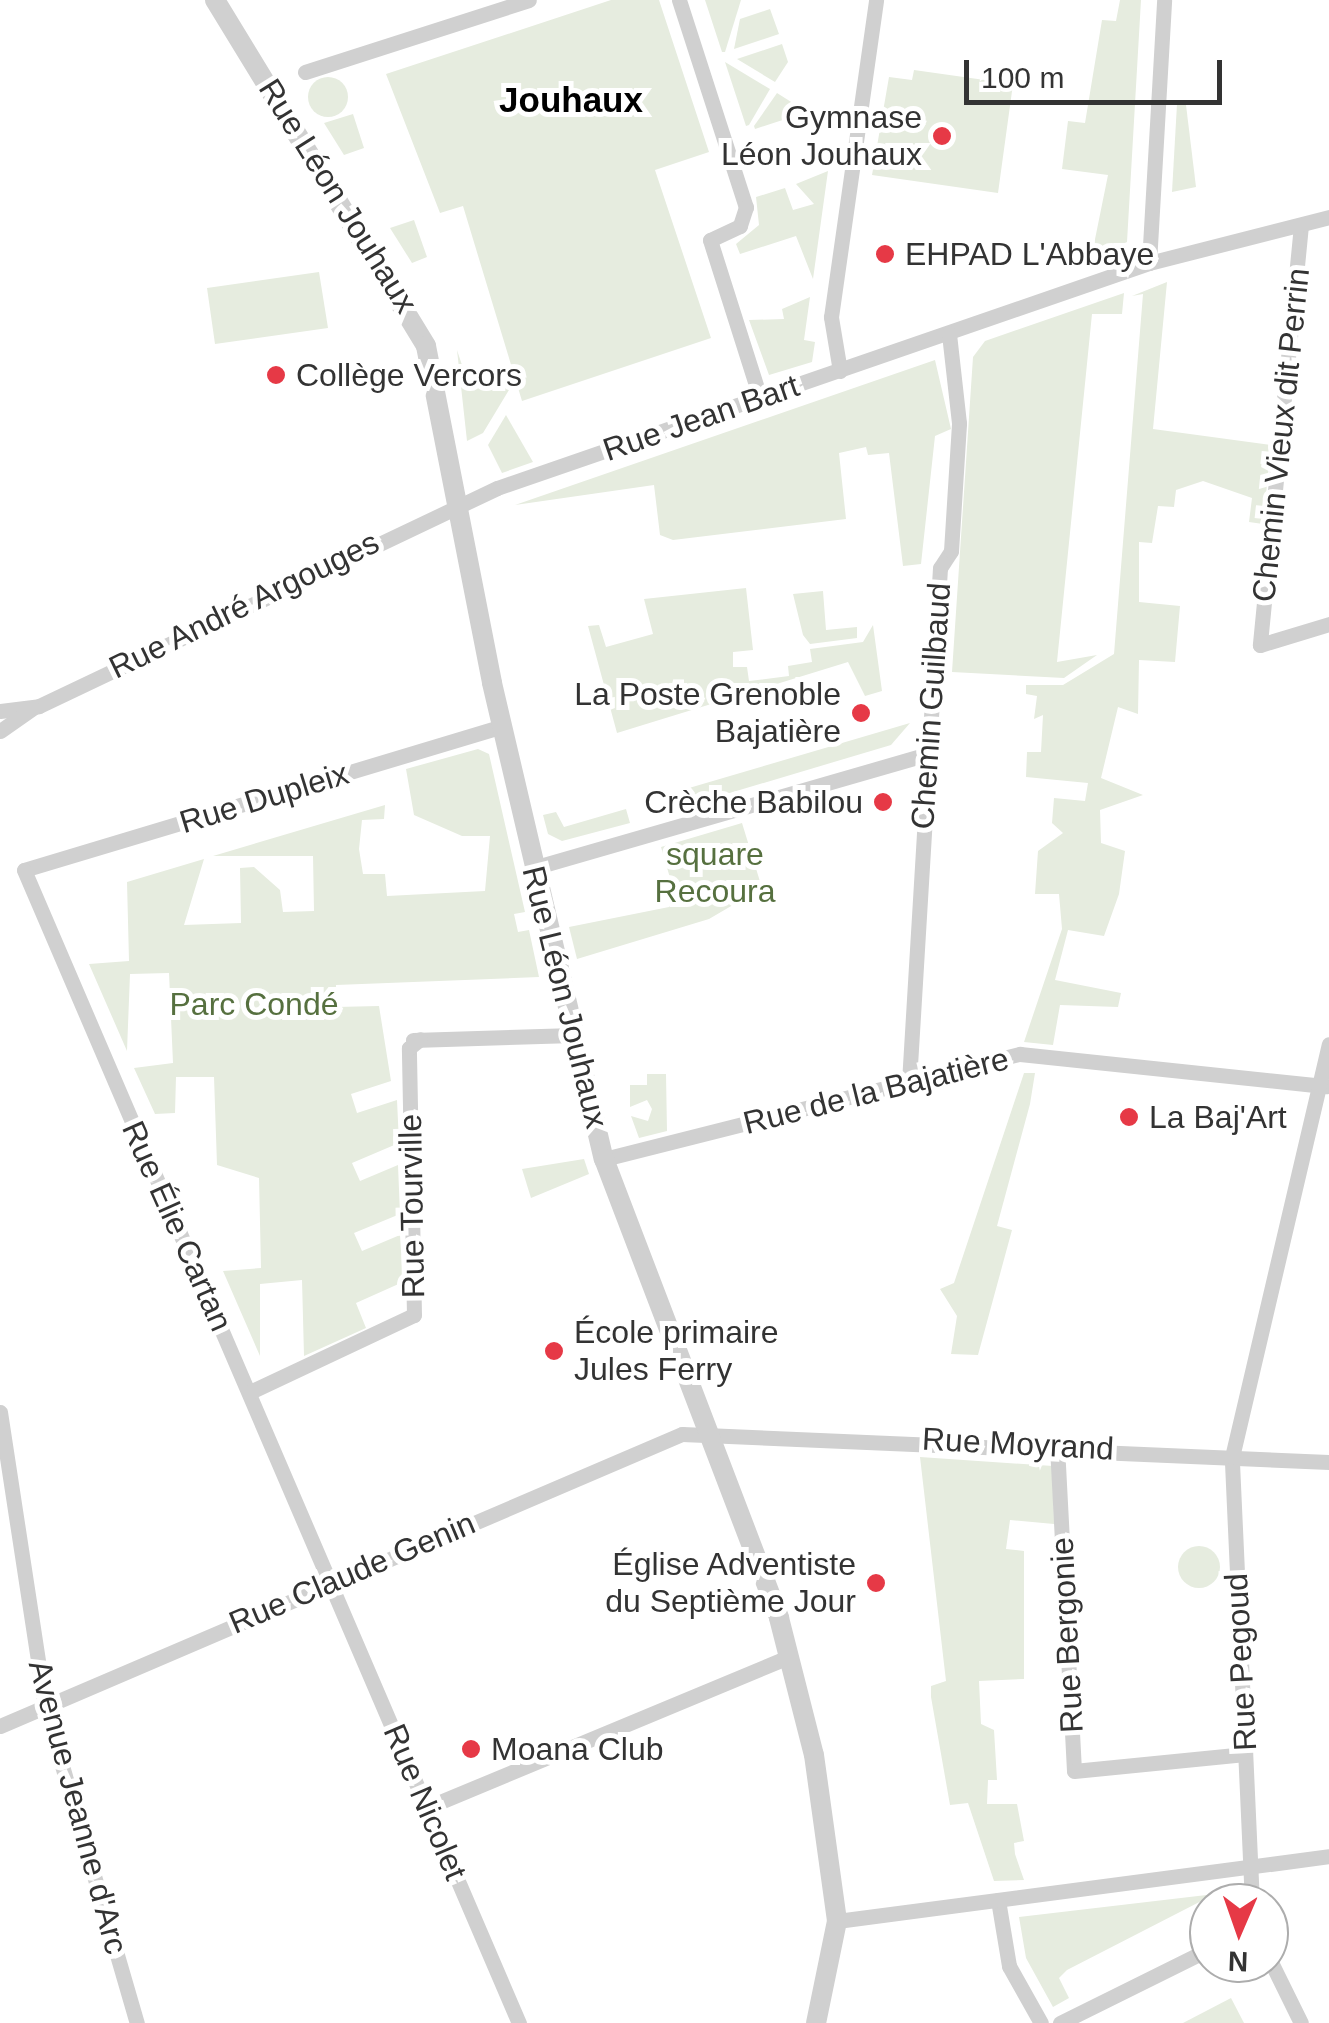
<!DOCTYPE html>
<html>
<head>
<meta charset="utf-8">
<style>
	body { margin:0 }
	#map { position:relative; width:1329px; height:2023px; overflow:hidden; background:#fff; font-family:Helvetica,sans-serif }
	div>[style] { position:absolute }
	.green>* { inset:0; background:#e6ecdf }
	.round { border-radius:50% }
	.minor>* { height:15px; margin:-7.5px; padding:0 7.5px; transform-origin:7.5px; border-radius:7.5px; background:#d0d0d0 }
	.tertiary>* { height:20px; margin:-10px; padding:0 10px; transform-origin:10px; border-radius:10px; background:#d0d0d0 }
	.dots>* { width:28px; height:28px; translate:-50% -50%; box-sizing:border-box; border:5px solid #fff; border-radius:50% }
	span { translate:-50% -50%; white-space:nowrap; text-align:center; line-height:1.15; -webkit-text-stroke:10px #fff; paint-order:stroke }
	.poi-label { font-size:32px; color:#333 }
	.right { translate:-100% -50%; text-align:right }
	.left { translate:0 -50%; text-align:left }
	.street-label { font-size:32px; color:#333 }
	.park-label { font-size:32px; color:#56703f }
	.neighbourhood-label { font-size:35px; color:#000; font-weight:700 }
	.north { position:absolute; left:1189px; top:1883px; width:100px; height:100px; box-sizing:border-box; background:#fff; border:2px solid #adadad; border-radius:50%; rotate:182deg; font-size:28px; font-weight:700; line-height:40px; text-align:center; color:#333 }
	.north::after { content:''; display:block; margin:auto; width:35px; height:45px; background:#e63946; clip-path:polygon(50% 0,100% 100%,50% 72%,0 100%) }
	.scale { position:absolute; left:964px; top:60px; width:258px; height:45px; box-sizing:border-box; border:5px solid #333; border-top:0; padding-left:12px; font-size:30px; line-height:35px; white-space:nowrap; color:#333; -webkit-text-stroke:8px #fff; paint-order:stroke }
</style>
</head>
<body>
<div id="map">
	<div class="green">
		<div style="clip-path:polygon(611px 0,659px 0,709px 152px,655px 170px,711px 338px,522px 401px,463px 206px,440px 213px,386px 74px)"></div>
		<div style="clip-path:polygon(705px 0,741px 0,725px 52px,722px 52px)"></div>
		<div style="clip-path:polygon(1120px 0,1141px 0,1127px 242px,1091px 259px,1108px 175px,1062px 169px,1068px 121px,1085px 123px,1102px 20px,1116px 21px)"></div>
		<div style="clip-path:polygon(770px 9px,779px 34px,734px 49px,740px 19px)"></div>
		<div style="clip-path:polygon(782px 44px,788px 62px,775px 82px,737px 59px)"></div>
		<div style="clip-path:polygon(725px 62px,770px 89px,749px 125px,746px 126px)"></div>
		<div style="clip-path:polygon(914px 70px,1013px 84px,998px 193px,872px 175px,889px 77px,912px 80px)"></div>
		<div class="round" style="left:308px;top:77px;width:40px;height:40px"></div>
		<div style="clip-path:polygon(777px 93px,807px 112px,755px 129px,754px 126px)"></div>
		<div style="clip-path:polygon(1177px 104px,1186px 105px,1196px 187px,1172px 192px)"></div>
		<div style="clip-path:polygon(353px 114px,364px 148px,344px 155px,324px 123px)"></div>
		<div style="clip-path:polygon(828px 171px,813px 279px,796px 236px,740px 254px,736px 244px,759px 225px,756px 197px,785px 188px,793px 210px,814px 204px,796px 184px)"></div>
		<div style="clip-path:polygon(414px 220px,427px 257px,412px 263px,390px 228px)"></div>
		<div style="clip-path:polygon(319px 272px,328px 328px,215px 344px,207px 288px)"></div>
		<div style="clip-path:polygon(1167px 282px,1153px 429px,1271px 445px,1263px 524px,1249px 522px,1252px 498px,1203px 481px,1176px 490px,1174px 507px,1158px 506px,1152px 543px,1139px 542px,1139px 602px,1180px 606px,1175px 662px,1139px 660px,1138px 714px,1118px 707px,1101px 778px,1143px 795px,1100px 810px,1101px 843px,1125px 851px,1119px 894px,1104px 936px,1068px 930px,1055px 980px,1121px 993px,1118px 1007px,1060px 1005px,1053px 1045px,1024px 1042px,1062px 929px,1059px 894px,1035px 894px,1038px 851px,1063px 833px,1052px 823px,1054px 798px,1085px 801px,1088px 783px,1026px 777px,1027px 752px,1041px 752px,1043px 715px,1034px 719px,1037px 696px,1026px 694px,1026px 685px,1063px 685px,1114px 654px,1143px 294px,1132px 296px)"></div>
		<div style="clip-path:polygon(1124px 293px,1122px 314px,1092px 314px,1057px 662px,1097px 655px,1064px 678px,952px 672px,973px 357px,985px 341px)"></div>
		<div style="clip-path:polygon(810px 297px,804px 340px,815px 342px,812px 362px,769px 375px,749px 320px,784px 319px,782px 309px)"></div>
		<div style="clip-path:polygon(457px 350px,466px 377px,505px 364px,512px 385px,483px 433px,467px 441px)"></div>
		<div style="clip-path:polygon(935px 360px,951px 429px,935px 436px,921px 564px,903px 566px,889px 453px,868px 455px,866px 447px,839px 453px,846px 519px,673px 540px,660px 535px,654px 485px,515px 505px)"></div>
		<div style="clip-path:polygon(506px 415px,533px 462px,502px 473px,488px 445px)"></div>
		<div style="clip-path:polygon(746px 588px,753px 650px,733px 652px,733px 667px,747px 667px,749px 681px,789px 676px,788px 666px,812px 662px,810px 649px,863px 642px,873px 625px,882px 691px,865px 696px,848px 662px,617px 733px,588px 626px,599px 625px,606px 647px,653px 634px,644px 599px)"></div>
		<div style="clip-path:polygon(823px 591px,826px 630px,857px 627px,857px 638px,810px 644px,803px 635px,793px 594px)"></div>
		<div style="clip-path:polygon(910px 723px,891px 745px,676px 809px,672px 793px)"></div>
		<div style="clip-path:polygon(478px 749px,489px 754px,525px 912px,514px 914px,518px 932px,529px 930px,539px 977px,336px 985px,336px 1007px,379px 1006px,391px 1081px,351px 1094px,357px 1113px,397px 1100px,399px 1143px,352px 1163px,360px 1181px,398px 1165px,400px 1214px,354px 1233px,362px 1251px,400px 1235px,403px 1282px,356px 1303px,366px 1328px,304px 1356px,302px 1280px,260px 1284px,260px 1356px,223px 1271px,261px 1268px,259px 1178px,217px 1165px,214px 1077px,176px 1077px,175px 1113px,155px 1114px,134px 1068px,173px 1063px,169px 973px,130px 974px,127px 1051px,89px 964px,129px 961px,127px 882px,204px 859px,184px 925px,241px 923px,240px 868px,254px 867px,280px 890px,283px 912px,314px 911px,313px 856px,213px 856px,385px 805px,384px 819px,362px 820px,359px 849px,363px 874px,385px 874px,387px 896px,485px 891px,490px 836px,462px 836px,414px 815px,406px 769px)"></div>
		<div style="clip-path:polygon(626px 809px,630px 823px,562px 841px,548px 834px,543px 815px,556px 812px,564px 827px)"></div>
		<div style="clip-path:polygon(742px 823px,762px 888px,709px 919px,577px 959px,569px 927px,669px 907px,675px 895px,661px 847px)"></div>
		<div style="clip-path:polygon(1024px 1073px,1035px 1073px,1030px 1104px,997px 1226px,1012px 1230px,978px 1355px,951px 1354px,957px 1316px,940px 1289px,954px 1283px)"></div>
		<div style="clip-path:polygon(647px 1074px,666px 1074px,667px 1131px,639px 1138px,631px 1116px,648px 1121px,652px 1109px,647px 1100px,630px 1107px,630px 1085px,647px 1085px)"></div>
		<div style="clip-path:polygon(584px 1159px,589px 1174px,531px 1198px,522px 1169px)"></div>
		<div style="clip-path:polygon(920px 1457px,1053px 1466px,1054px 1524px,1010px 1520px,1006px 1549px,1024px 1551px,1024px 1679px,979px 1681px,981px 1724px,994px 1730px,997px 1780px,988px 1780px,987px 1804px,1017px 1804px,1024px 1841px,1014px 1843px,1015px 1854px,1024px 1880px,994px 1881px,968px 1803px,950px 1805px,931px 1697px,931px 1686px,946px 1681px)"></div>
		<div class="round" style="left:1178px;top:1546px;width:42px;height:42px"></div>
		<div style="clip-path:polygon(1215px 1894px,1067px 1970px,1059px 1978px,1069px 1998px,1053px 2007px,1026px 1958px,1019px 1917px)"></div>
		<div style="clip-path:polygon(1231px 1998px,1244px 2023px,1183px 2023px)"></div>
	</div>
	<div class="minor">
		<div style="left:679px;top:0;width:218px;rotate:72.1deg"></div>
		<div style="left:746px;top:207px;width:20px;rotate:108deg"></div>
		<div style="left:740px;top:226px;width:33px;rotate:155deg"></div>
		<div style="left:710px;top:240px;width:166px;rotate:72.4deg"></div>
		<div style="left:305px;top:72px;width:235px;rotate:-17.8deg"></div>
		<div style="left:1301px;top:225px;width:422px;rotate:95.6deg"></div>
		<div style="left:1260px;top:645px;width:72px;rotate:-16.9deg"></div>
		<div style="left:1149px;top:263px;width:263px;rotate:-86.7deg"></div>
		<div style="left:840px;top:371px;width:55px;rotate:-99.5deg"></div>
		<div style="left:831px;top:317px;width:320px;rotate:-81.9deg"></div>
		<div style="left:0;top:711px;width:39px;rotate:-7deg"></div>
		<div style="left:39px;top:706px;width:507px;rotate:-25.45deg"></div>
		<div style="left:497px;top:488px;width:690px;rotate:-19.04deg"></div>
		<div style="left:1149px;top:263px;width:186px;rotate:-14.3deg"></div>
		<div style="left:503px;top:726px;width:500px;rotate:163.27deg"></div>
		<div style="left:24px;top:870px;width:1255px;rotate:66.77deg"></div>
		<div style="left:0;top:731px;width:40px;rotate:-34.9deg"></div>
		<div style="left:533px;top:868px;width:411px;rotate:-16.1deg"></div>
		<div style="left:413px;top:1040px;width:161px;rotate:-1.8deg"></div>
		<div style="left:909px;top:1082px;width:515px;rotate:-86.55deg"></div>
		<div style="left:940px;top:568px;width:20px;rotate:-57deg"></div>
		<div style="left:951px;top:551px;width:128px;rotate:-86.4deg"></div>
		<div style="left:959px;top:423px;width:90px;rotate:-96.4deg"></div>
		<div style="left:604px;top:1159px;width:429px;rotate:-14.2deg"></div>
		<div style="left:1020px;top:1054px;width:308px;rotate:6deg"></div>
		<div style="left:250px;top:1392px;width:181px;rotate:-25.2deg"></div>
		<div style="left:414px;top:1315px;width:267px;rotate:-91.1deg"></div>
		<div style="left:409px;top:1048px;width:14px;rotate:-39deg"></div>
		<div style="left:0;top:1412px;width:298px;rotate:81.3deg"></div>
		<div style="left:45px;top:1707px;width:329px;rotate:73.8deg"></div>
		<div style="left:1057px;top:1446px;width:325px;rotate:87deg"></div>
		<div style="left:1074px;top:1771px;width:172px;rotate:-5.7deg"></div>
		<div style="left:0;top:1726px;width:742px;rotate:-23.18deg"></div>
		<div style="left:682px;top:1434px;width:648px;rotate:2.48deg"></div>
		<div style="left:428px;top:1807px;width:391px;rotate:-22.6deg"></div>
		<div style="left:998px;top:1900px;width:67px;rotate:80.5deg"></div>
		<div style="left:1009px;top:1966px;width:65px;rotate:60.7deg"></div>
		<div style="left:1252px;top:1903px;width:446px;rotate:-92.6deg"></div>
		<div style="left:1232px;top:1457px;width:424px;rotate:-76.8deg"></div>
		<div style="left:837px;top:1921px;width:496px;rotate:-7.5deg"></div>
		<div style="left:1269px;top:1958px;width:72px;rotate:63.8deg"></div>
		<div style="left:1060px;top:2023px;width:166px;rotate:-26.4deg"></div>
	</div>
	<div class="tertiary">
		<div style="left:215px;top:0;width:405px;rotate:58.6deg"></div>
		<div style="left:426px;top:346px;width:343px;rotate:78.9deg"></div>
		<div style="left:492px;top:683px;width:489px;rotate:76.8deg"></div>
		<div style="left:604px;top:1159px;width:491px;rotate:69.1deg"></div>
		<div style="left:779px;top:1618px;width:141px;rotate:75.7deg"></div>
		<div style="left:814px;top:1755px;width:168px;rotate:82.1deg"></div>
		<div style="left:837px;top:1921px;width:104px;rotate:101.6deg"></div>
	</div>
	<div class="dots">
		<div style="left:942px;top:136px;background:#e63946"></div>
		<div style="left:885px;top:254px;background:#e63946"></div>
		<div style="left:276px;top:375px;background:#e63946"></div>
		<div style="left:861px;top:713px;background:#e63946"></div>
		<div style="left:883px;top:802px;background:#e63946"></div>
		<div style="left:1129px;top:1117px;background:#e63946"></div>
		<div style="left:554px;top:1351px;background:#e63946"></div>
		<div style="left:876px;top:1583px;background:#e63946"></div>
		<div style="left:471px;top:1749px;background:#e63946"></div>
	</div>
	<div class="poi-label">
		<span class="right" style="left:922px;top:136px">Gymnase<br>Léon Jouhaux</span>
		<span class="left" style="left:905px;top:254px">EHPAD L'Abbaye</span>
		<span class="left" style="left:296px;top:375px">Collège Vercors</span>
		<span class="right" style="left:841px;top:713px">La Poste Grenoble<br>Bajatière</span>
		<span class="right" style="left:863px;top:802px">Crèche Babilou</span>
		<span class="left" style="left:1149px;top:1117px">La Baj'Art</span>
		<span class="left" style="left:574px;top:1351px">École primaire<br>Jules Ferry</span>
		<span class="right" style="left:856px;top:1583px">Église Adventiste<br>du Septième Jour</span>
		<span class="left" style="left:491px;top:1749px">Moana Club</span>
	</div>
	<div class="street-label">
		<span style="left:338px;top:196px;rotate:58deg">Rue Léon Jouhaux</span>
		<span style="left:701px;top:418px;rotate:-19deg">Rue Jean Bart</span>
		<span style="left:1281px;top:435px;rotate:-84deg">Chemin Vieux dit Perrin</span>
		<span style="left:244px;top:605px;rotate:-26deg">Rue André Argouges</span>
		<span style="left:931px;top:706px;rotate:-86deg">Chemin Guilbaud</span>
		<span style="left:264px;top:798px;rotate:-17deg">Rue Dupleix</span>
		<span style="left:565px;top:997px;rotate:76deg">Rue Léon Jouhaux</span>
		<span style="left:876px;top:1091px;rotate:-14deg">Rue de la Bajatière</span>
		<span style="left:412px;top:1206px;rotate:-91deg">Rue Tourville</span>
		<span style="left:177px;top:1226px;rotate:66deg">Rue Élie Cartan</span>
		<span style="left:1018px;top:1444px;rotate:3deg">Rue Moyrand</span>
		<span style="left:352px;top:1573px;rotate:-23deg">Rue Claude Genin</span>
		<span style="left:1067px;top:1635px;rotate:-93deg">Rue Bergonie</span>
		<span style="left:1241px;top:1662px;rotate:-93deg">Rue Pegoud</span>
		<span style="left:425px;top:1802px;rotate:67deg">Rue Nicolet</span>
		<span style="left:78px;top:1807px;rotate:75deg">Avenue Jeanne d'Arc</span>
	</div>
	<div class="park-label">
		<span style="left:715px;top:873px">square<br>Recoura</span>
		<span style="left:254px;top:1004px">Parc Condé</span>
	</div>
	<div class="neighbourhood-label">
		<span style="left:571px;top:100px">Jouhaux</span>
	</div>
	<div class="north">N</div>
	<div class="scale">100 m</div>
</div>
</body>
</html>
